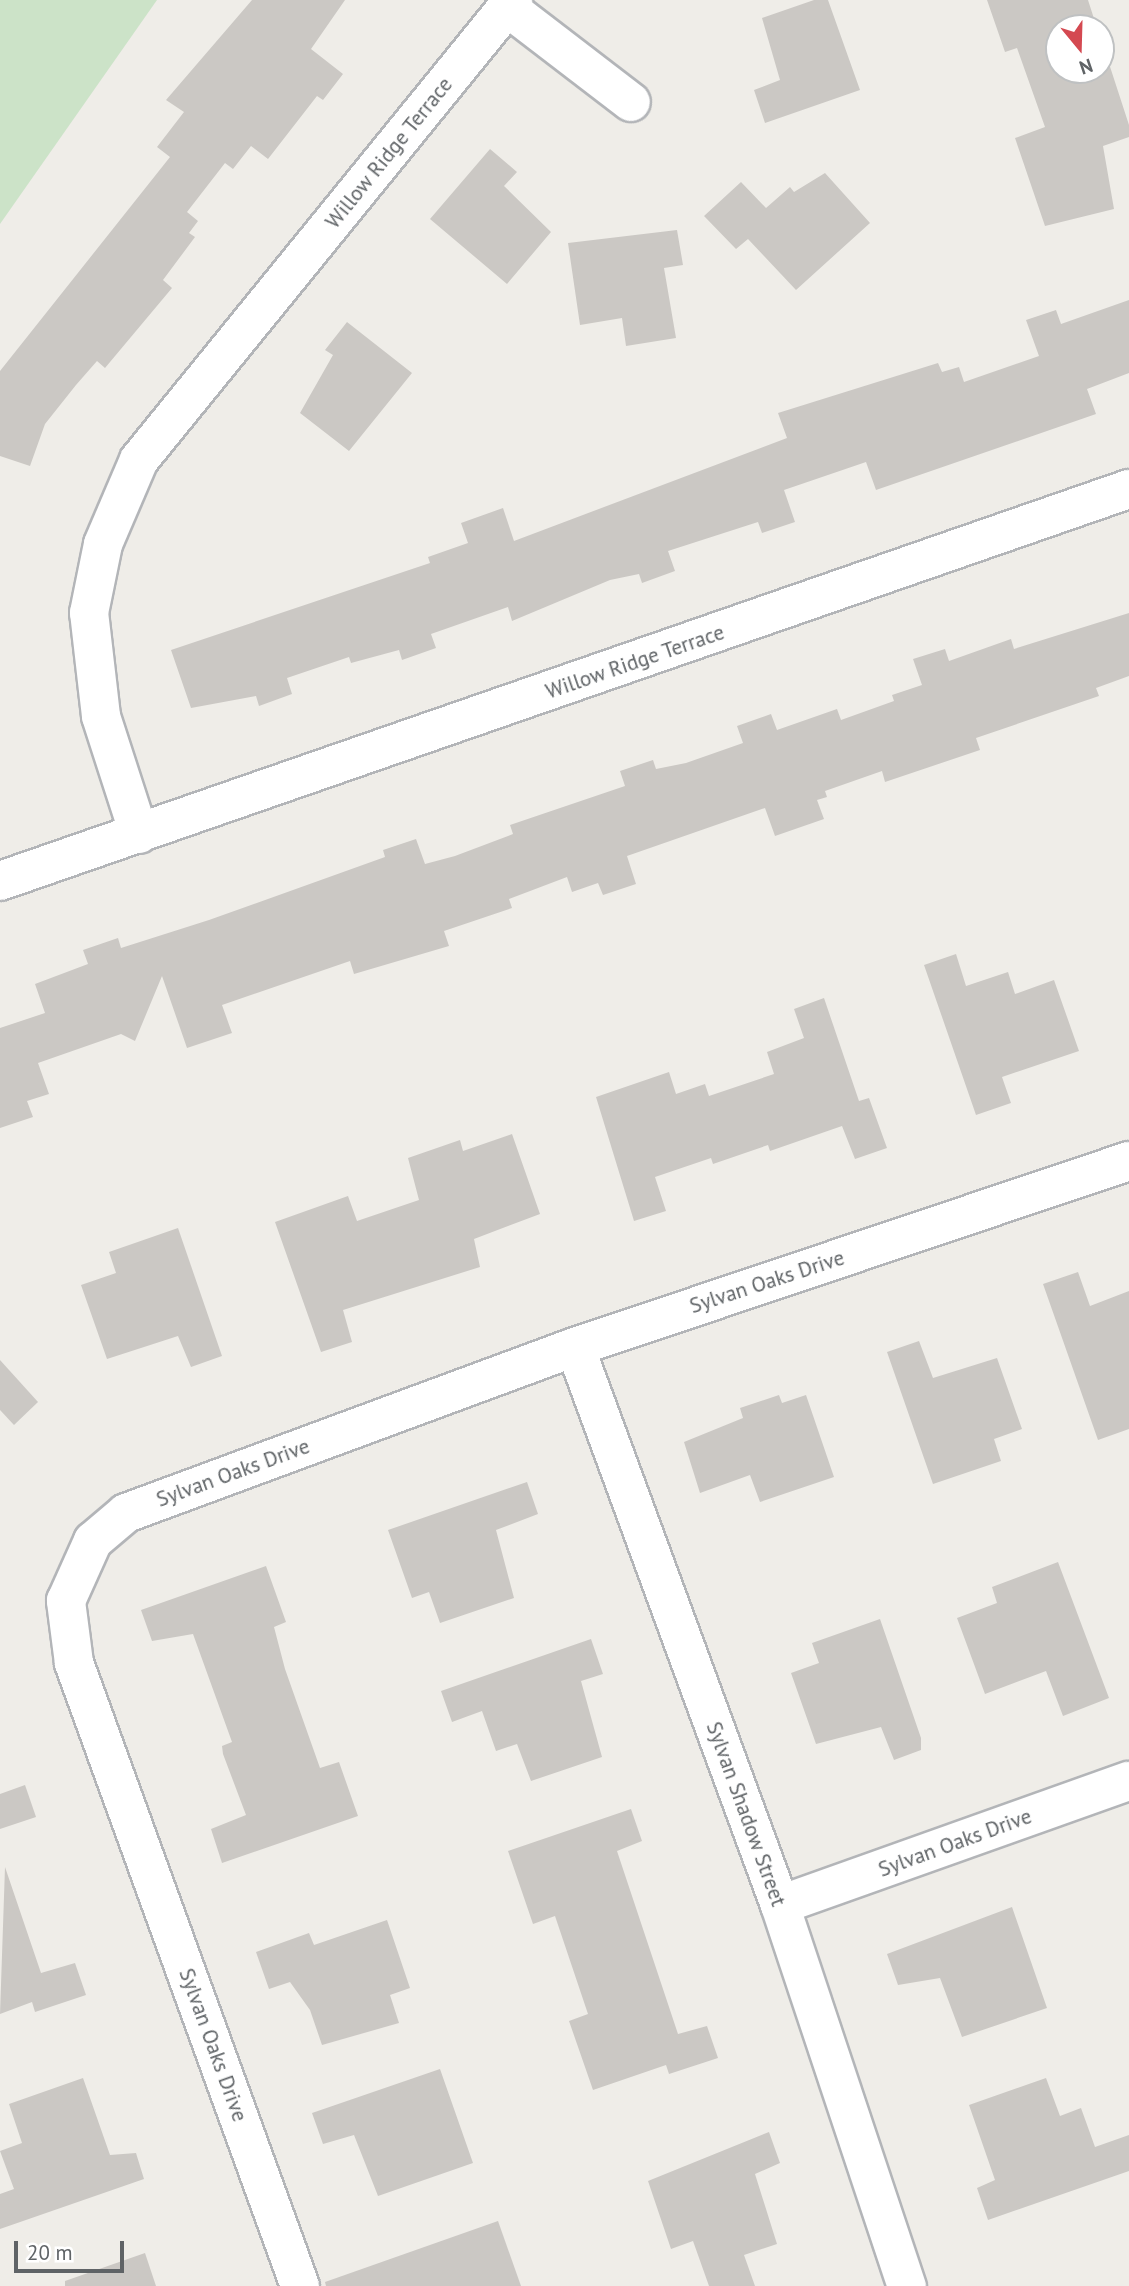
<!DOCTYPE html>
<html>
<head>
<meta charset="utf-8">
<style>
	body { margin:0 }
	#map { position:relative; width:1129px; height:2286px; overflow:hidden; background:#efede8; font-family:"PT Sans",sans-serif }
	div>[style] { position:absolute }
	.green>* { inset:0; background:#cce3c8 }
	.building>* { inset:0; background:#cbc8c4 }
	.roads { filter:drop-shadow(2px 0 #b3b5b8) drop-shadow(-2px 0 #b3b5b8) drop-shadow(0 2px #b3b5b8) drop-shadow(0 -2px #b3b5b8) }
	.minor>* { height:38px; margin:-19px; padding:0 19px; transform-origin:19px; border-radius:19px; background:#fff }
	span { translate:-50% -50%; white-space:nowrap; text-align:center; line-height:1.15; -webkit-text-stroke:7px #fff; paint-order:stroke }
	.street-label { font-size:21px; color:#5f6366 }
	.north { position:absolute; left:1045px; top:14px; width:70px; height:70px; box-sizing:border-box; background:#fff; border:2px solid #bfc1c2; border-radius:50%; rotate:161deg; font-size:19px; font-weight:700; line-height:28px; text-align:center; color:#5f6366 }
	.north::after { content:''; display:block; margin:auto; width:24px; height:32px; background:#d44951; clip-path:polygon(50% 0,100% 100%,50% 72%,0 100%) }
	.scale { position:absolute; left:14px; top:2241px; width:110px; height:32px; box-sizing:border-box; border:4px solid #5f6366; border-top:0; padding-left:9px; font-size:21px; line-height:24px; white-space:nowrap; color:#5f6366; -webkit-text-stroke:5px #fff; paint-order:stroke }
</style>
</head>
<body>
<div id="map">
	<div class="green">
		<div style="clip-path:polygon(0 0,157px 0,0 224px)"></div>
	</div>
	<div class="building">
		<div style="clip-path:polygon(252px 0,345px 0,311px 49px,343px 74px,323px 100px,317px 96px,268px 159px,251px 146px,233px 169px,225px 163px,187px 212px,198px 221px,189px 233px,195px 237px,163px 280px,172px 288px,105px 368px,97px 361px,76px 385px,45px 424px,30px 466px,0 456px,0 371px,170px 157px,157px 147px,184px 112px,166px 100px)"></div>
		<div style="clip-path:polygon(814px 0,828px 0,860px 90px,765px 123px,754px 90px,780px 80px,762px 18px)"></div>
		<div style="clip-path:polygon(987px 0,1088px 0,1097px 28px,1059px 28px,1059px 70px,1101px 70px,1101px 39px,1129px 125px,1129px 137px,1103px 146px,1114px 209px,1045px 226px,1015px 138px,1045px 127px,1017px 48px,1005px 52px)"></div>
		<div style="clip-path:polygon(490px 149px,517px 172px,504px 186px,551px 232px,507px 284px,430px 219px)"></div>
		<div style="clip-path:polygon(825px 173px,870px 223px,796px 290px,748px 239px,736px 249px,704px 216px,741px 182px,766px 208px,790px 187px,794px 192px)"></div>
		<div style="clip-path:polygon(677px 230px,683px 265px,664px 268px,676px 338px,626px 346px,622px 318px,580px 325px,568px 243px)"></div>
		<div style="clip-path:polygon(1129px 300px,1129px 373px,1087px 389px,1096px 414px,876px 490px,866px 462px,784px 490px,795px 522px,762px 533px,758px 522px,668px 551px,675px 571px,642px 583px,639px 574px,610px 580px,512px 621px,508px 607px,431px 634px,436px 648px,402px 660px,399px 650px,351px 663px,349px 657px,287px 678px,292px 694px,259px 706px,256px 696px,191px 708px,171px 650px,430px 563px,428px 557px,468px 543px,461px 523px,503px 508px,514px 541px,787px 438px,778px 413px,938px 363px,942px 372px,959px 367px,964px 382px,1039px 356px,1026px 320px,1056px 310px,1061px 324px)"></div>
		<div style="clip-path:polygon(347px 322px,412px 373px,349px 451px,300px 413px,333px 355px,325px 350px)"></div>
		<div style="clip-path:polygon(1129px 613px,1129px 676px,1096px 688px,1099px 696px,976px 738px,980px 750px,885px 782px,882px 771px,825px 791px,827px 797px,817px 800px,824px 819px,775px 836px,765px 808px,627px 856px,636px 884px,603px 895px,598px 883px,572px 892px,567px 877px,509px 899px,512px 908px,444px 931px,449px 946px,354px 974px,350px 961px,222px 1005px,232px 1033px,187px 1048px,162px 976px,135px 1041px,121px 1034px,38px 1063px,49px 1094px,27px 1101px,33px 1117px,0 1128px,0 1028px,45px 1013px,35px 984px,88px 964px,83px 950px,118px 938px,121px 948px,209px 920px,385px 857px,383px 850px,416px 839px,425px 864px,455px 856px,513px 834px,510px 825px,625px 786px,620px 771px,653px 760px,656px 769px,686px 763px,743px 743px,737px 726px,771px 714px,777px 730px,837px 709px,841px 720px,894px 701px,892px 695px,922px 685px,913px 659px,945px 649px,949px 661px,1011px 639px,1014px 649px)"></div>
		<div style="clip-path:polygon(956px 954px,966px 986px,1008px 972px,1015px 994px,1054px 980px,1079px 1051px,1002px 1077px,1011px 1103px,976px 1115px,924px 965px)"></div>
		<div style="clip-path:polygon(824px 998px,859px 1101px,869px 1098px,887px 1148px,855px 1159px,842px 1126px,770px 1151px,768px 1145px,713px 1164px,711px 1158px,655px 1177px,666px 1211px,634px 1221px,596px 1097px,669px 1072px,676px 1094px,705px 1084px,709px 1096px,774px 1074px,767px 1052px,804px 1038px,794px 1009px)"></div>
		<div style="clip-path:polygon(512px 1134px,540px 1214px,474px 1239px,480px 1267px,343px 1310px,352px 1342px,321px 1352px,275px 1222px,348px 1196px,357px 1221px,419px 1200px,408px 1158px,460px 1140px,463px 1151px)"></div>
		<div style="clip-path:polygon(178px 1228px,222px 1356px,191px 1367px,178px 1336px,107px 1359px,81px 1285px,116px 1273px,109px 1252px)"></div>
		<div style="clip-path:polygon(1078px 1272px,1090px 1306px,1129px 1291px,1129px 1429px,1098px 1440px,1043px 1284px)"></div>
		<div style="clip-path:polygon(919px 1341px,933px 1378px,997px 1358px,1022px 1429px,994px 1439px,1001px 1461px,933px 1484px,887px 1352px)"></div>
		<div style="clip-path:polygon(0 1360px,38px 1402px,14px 1425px,0 1410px)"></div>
		<div style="clip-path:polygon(779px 1395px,782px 1403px,806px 1395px,834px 1477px,760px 1502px,750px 1475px,700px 1493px,684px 1442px,743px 1418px,740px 1408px)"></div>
		<div style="clip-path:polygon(527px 1482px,538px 1514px,496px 1530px,514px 1598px,440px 1623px,429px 1592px,412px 1598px,388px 1530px)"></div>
		<div style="clip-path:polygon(1058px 1562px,1109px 1698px,1063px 1716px,1046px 1671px,985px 1694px,957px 1618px,997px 1603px,992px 1587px)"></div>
		<div style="clip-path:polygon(266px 1566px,286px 1622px,274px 1627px,285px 1669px,320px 1768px,339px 1762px,358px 1816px,222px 1863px,211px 1829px,246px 1815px,223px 1754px,222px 1746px,232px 1742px,193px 1634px,152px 1641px,141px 1610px)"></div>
		<div style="clip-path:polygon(880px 1619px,921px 1738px,921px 1750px,894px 1760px,881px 1727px,816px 1744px,791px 1673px,819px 1663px,812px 1643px)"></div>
		<div style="clip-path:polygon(591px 1639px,603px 1674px,581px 1681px,602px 1757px,531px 1781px,517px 1744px,496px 1751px,482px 1711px,452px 1722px,441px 1691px)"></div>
		<div style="clip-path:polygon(25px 1785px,36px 1817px,0 1829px,0 1794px)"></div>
		<div style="clip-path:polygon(631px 1809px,642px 1841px,617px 1851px,678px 2034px,707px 2026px,718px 2058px,669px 2074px,666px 2065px,593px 2090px,569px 2021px,588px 2014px,555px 1916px,533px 1924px,508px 1851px)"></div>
		<div style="clip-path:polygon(5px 1867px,41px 1973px,75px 1963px,86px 1995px,35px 2012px,32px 2002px,0 2014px)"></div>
		<div style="clip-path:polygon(1012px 1907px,1047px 2008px,962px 2037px,940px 1978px,898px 1985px,887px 1954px)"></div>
		<div style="clip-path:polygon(387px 1920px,410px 1988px,390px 1995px,399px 2023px,322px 2045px,310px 2010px,290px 1982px,269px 1989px,256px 1952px,309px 1933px,314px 1945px)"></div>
		<div style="clip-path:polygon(440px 2069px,473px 2163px,378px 2196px,354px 2135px,323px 2144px,312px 2113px)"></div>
		<div style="clip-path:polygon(83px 2078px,110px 2155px,136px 2153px,144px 2179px,0 2229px,0 2194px,14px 2189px,0 2151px,22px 2143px,9px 2104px)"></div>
		<div style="clip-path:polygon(1046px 2078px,1060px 2116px,1081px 2108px,1095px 2147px,1129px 2135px,1129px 2171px,988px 2220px,977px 2188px,995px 2180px,969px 2105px)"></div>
		<div style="clip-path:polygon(769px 2132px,780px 2163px,755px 2174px,777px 2244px,744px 2255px,755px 2286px,709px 2286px,693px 2241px,671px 2249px,648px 2181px)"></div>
		<div style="clip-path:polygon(498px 2221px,521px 2286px,326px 2286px,325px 2282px)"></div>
		<div style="clip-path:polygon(145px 2253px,156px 2286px,65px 2286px,65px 2281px)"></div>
	</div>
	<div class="roads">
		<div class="minor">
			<div style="left:507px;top:7px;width:156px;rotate:37.5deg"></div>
			<div style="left:139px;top:834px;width:124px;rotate:-107.9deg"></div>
			<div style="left:101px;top:716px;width:104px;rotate:-96.6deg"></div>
			<div style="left:89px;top:613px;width:70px;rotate:-78.5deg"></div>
			<div style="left:103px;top:544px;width:91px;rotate:-66.8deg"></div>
			<div style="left:139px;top:460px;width:593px;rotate:-50.89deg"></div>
			<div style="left:0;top:881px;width:1195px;rotate:-19.15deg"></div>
			<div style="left:575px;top:1347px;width:594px;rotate:69.83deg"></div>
			<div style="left:780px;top:1905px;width:402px;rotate:71.6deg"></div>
			<div style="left:780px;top:1905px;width:370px;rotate:-19.6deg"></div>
			<div style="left:300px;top:2286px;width:663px;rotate:-109.94deg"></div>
			<div style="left:74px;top:1663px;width:63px;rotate:-97.4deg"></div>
			<div style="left:66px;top:1601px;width:66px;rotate:-65.8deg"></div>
			<div style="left:93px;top:1541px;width:43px;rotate:-40.3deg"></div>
			<div style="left:126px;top:1513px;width:479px;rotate:-20.3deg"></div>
			<div style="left:575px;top:1347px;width:584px;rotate:-18.56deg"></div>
		</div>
	</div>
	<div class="street-label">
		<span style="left:389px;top:153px;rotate:-51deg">Willow Ridge Terrace</span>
		<span style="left:635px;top:662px;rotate:-19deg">Willow Ridge Terrace</span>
		<span style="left:767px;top:1282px;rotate:-18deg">Sylvan Oaks Drive</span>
		<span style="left:233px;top:1473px;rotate:-20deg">Sylvan Oaks Drive</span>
		<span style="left:746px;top:1814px;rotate:70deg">Sylvan Shadow Street</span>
		<span style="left:955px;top:1843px;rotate:-20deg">Sylvan Oaks Drive</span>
		<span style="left:213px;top:2045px;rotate:70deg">Sylvan Oaks Drive</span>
	</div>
	<div class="north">N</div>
	<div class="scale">20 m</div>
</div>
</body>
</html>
